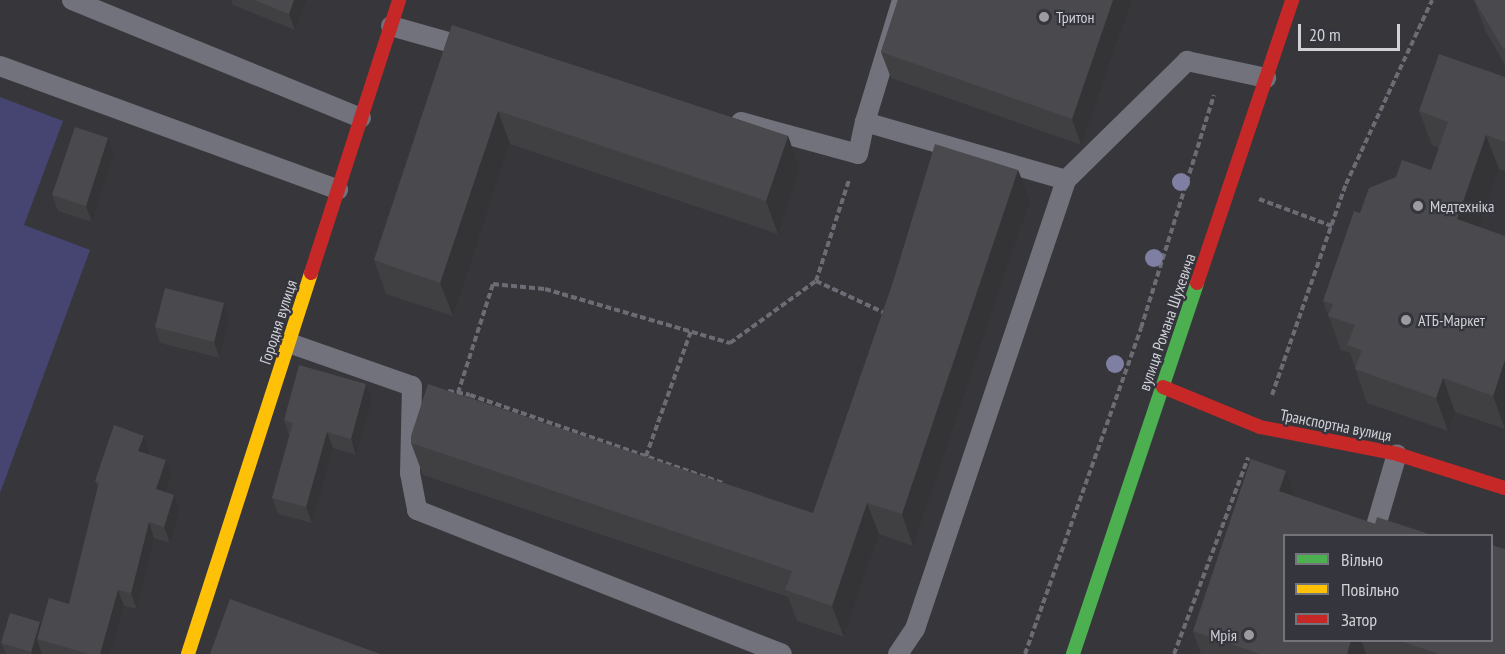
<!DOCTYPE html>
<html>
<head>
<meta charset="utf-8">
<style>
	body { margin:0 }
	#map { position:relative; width:1505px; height:654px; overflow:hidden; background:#36363b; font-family:"PT Sans Narrow",sans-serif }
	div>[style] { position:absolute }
	.green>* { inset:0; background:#464571 }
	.path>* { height:4px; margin-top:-2px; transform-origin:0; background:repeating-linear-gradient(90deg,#6c6c75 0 6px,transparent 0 9px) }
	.lane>* { height:20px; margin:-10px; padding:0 10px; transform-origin:10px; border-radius:10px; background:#72727c }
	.fast>* { height:14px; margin:-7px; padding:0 7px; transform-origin:7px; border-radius:7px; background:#4caf50 }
	.slow>* { height:14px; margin:-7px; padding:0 7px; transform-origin:7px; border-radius:7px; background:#ffc107 }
	.jam>* { height:14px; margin:-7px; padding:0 7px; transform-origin:7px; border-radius:7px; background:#c62828 }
	.trees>* { width:18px; height:18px; margin:-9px; border-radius:50%; background:#7f7fa3 }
	.wall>* { inset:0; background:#404043 }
	.shaded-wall>* { inset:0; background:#343437 }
	.building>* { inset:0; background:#4a4a4e }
	.dots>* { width:16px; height:16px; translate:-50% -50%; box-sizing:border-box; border:3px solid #34353d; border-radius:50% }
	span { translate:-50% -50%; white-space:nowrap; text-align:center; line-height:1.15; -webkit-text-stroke:4.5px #34353d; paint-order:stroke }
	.poi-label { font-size:16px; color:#d1d1d6 }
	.left { translate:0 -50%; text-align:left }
	.right { translate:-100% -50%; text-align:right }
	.street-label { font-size:16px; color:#d1d1d6 }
	.legend { position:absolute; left:1283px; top:534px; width:210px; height:108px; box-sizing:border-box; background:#34353d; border:2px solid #73737a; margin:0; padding:8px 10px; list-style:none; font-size:18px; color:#d1d1d6 }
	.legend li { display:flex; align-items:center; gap:12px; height:30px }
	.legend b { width:30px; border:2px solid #73737a }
	.scale { position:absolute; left:1298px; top:24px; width:102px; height:27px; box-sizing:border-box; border:3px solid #d1d1d6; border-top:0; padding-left:8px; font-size:18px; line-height:21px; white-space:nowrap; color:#d1d1d6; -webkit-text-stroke:4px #34353d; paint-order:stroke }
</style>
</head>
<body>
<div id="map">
	<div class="green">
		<div style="clip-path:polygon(0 97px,63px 121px,24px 225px,90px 250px,0 493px)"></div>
	</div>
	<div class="path">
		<div style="left:1259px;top:199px;width:78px;rotate:20.3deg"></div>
		<div style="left:816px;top:281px;width:106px;rotate:-71.9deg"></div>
		<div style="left:448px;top:391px;width:22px;rotate:10deg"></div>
		<div style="left:470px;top:395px;width:267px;rotate:19.2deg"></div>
		<div style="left:458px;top:393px;width:114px;rotate:-72.2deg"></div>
		<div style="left:493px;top:284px;width:52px;rotate:5.5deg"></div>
		<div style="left:545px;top:289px;width:193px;rotate:16.3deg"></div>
		<div style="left:730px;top:343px;width:106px;rotate:-35.8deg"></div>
		<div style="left:816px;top:281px;width:78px;rotate:24.9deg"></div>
		<div style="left:1272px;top:395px;width:224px;rotate:-70.7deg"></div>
		<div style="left:1346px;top:184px;width:203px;rotate:-64.9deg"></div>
		<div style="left:646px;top:456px;width:133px;rotate:-70.2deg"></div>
		<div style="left:1025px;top:654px;width:346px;rotate:-70.4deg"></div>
		<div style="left:1141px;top:328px;width:244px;rotate:-72.6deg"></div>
		<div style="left:1174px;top:654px;width:210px;rotate:-69.3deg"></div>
	</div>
	<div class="lane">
		<div style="left:72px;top:0;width:312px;rotate:22.2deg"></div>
		<div style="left:391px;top:26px;width:82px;rotate:15.6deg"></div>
		<div style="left:0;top:66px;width:360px;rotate:20.1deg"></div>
		<div style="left:741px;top:122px;width:121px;rotate:15.3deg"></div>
		<div style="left:858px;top:154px;width:33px;rotate:-78deg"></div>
		<div style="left:865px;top:122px;width:209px;rotate:16.1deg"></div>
		<div style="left:865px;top:122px;width:127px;rotate:-73.1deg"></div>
		<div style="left:289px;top:343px;width:130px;rotate:19.3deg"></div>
		<div style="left:412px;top:386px;width:87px;rotate:91.3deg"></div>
		<div style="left:410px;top:473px;width:38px;rotate:79deg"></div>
		<div style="left:417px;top:510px;width:392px;rotate:21.5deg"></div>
		<div style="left:1373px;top:536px;width:85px;rotate:-73.7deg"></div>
		<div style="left:898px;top:654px;width:30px;rotate:-56deg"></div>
		<div style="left:915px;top:629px;width:474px;rotate:-71.4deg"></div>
		<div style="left:1066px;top:180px;width:170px;rotate:-44.5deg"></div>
		<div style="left:1187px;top:61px;width:81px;rotate:12.1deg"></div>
	</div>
	<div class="fast">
		<div style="left:1073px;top:654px;width:391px;rotate:-71.5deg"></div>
	</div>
	<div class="slow">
		<div style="left:188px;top:654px;width:400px;rotate:-72.1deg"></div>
	</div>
	<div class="jam">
		<div style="left:311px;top:273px;width:287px;rotate:-72.1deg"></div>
		<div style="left:1197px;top:283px;width:299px;rotate:-71.4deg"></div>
		<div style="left:1163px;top:387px;width:105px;rotate:22.4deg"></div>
		<div style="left:1260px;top:427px;width:140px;rotate:11.1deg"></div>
		<div style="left:1397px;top:454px;width:113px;rotate:17.5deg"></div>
	</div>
	<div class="trees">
		<div style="left:1181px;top:182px"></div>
		<div style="left:1154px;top:258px"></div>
		<div style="left:1115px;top:364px"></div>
	</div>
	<div class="wall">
		<div style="clip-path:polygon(231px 0,307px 0,295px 30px,233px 5px)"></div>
		<div style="clip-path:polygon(898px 0,1132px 0,1081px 145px,891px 78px,881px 52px)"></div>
		<div style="clip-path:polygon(1474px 0,1505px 0,1505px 65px,1485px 30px)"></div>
		<div style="clip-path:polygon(452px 25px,788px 136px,800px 170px,778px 234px,510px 144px,453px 316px,386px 294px,374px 260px)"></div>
		<div style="clip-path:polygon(1505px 77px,1505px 171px,1499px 169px,1478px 227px,1505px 429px,1455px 412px,1448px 431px,1367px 403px,1350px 353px,1341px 350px,1323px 301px,1360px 213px,1431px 170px,1439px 148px,1432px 145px,1419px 111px)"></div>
		<div style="clip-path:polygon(114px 154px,92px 222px,58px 211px,52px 195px)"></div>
		<div style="clip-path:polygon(1018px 170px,1030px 201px,913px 546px,879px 534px,844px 637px,797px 621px,788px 597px,423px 475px,411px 443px,813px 513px)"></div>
		<div style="clip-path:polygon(224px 303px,229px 319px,220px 358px,160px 343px,155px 327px)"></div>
		<div style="clip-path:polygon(372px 400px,356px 455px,333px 448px,312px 523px,278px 514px,272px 498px,289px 436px,284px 420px)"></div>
		<div style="clip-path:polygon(149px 452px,148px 454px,171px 476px,166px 492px,180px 511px,170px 543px,154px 538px,137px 609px,124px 606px,110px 654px,42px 654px,41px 652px,41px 654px,6px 654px,1px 643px,41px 625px,69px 604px,98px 487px,95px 481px)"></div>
		<div style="clip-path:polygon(1286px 471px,1295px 497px,1375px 524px,1435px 536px,1284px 536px,1284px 640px,1491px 640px,1505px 654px,1201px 654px,1193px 631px)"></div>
	</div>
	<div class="shaded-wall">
		<div style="clip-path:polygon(294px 0,307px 0,295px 30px,289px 14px)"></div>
		<div style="clip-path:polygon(1113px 0,1132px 0,1081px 145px,1072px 119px)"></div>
		<div style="clip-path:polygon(498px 111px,510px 144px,453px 316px,440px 283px)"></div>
		<div style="clip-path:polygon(1486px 135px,1499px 169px,1469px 253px,1457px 219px)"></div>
		<div style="clip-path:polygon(788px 136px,800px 170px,778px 234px,766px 201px)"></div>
		<div style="clip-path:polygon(108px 138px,114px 154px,92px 222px,86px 206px)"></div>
		<div style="clip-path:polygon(1018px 170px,1030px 201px,913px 546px,902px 514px)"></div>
		<div style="clip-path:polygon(224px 303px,229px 319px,220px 358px,214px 342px)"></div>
		<div style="clip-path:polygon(1505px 360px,1505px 429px,1493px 396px)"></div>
		<div style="clip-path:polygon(1443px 378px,1455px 412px,1448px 431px,1436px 398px)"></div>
		<div style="clip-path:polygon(366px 384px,372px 400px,356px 455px,351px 439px)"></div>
		<div style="clip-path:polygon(327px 432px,333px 448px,312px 523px,306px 507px)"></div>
		<div style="clip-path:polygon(144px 436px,149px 452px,144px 467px,138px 451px)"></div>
		<div style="clip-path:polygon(166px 460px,171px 476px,162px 505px,156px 489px)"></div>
		<div style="clip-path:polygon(1286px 471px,1298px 505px,1279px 491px)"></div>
		<div style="clip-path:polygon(174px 495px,180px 511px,170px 543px,164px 527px)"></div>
		<div style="clip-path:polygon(867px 503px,879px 534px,844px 637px,832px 606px)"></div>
		<div style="clip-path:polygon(149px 522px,154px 538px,137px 609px,131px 593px)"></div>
		<div style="clip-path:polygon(118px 590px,124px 606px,110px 654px,100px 654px)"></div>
		<div style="clip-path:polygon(40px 622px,45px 638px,37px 639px,41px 652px,41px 654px,32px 654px,31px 652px)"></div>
		<div style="clip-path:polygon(1351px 640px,1361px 640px,1366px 654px,1347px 654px)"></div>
	</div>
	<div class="building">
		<div style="clip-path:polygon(254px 0,294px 0,289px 14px)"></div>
		<div style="clip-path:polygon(898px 0,1113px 0,1072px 119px,881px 52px)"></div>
		<div style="clip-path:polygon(1474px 0,1505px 0,1505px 47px,1504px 50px)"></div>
		<div style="clip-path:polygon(452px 25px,788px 136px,766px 201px,498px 111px,440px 283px,374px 260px)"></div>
		<div style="clip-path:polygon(1439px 54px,1505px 77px,1505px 142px,1486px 135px,1457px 219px,1505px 236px,1505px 360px,1493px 396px,1443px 378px,1436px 398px,1355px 369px,1362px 350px,1347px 345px,1355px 325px,1328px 316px,1333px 304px,1323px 301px,1354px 211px,1360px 213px,1369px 188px,1396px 177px,1402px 160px,1431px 170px,1448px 122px,1419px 111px)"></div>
		<div style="clip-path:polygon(75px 127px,108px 138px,86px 206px,52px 195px)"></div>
		<div style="clip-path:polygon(935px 144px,1018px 170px,902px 514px,867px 503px,832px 606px,785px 590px,792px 571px,411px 443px,411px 436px,428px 384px,813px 513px,893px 282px)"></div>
		<div style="clip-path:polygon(165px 288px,224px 303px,214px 342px,155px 327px)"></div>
		<div style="clip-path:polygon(299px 365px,366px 384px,351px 439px,327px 432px,306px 507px,272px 498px,293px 423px,284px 420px)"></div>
		<div style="clip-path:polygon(114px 425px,144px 436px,138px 451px,166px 460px,156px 489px,174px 495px,164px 527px,149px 522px,131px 593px,118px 590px,100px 654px,89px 654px,37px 639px,49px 598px,69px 604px,99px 482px,95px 481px)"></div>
		<div style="clip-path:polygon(1251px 459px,1286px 471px,1279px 491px,1375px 524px,1377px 517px,1435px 536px,1284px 536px,1284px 640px,1351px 640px,1347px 654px,1260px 654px,1193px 631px)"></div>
		<div style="clip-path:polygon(1491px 545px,1505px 549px,1505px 654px,1439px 654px,1398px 640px,1491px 640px)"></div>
		<div style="clip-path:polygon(230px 599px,380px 654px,210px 654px)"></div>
		<div style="clip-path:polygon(10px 613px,40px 622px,31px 652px,1px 643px)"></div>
	</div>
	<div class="dots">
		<div style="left:1044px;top:17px;background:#9b9ba0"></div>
		<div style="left:1418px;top:206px;background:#9b9ba0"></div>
		<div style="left:1406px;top:320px;background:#9b9ba0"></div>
		<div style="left:1249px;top:635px;background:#9b9ba0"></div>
	</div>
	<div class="poi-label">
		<span class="left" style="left:1056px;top:17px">Тритон</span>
		<span class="left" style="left:1430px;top:206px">Медтехнiка</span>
		<span class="left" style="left:1418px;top:320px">АТБ-Маркет</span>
		<span class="right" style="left:1237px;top:635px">Мрія</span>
	</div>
	<div class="street-label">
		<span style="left:278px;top:322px;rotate:-72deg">Городня вулиця</span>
		<span style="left:1167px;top:322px;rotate:-71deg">вулиця Романа Шухевича</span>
		<span style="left:1336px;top:425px;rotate:11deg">Транспортна вулиця</span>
	</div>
	<ul class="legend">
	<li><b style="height:8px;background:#4caf50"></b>Вільно</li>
	<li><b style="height:8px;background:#ffc107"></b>Повільно</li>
	<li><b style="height:8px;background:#c62828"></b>Затор</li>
	</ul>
	<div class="scale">20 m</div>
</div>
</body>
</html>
